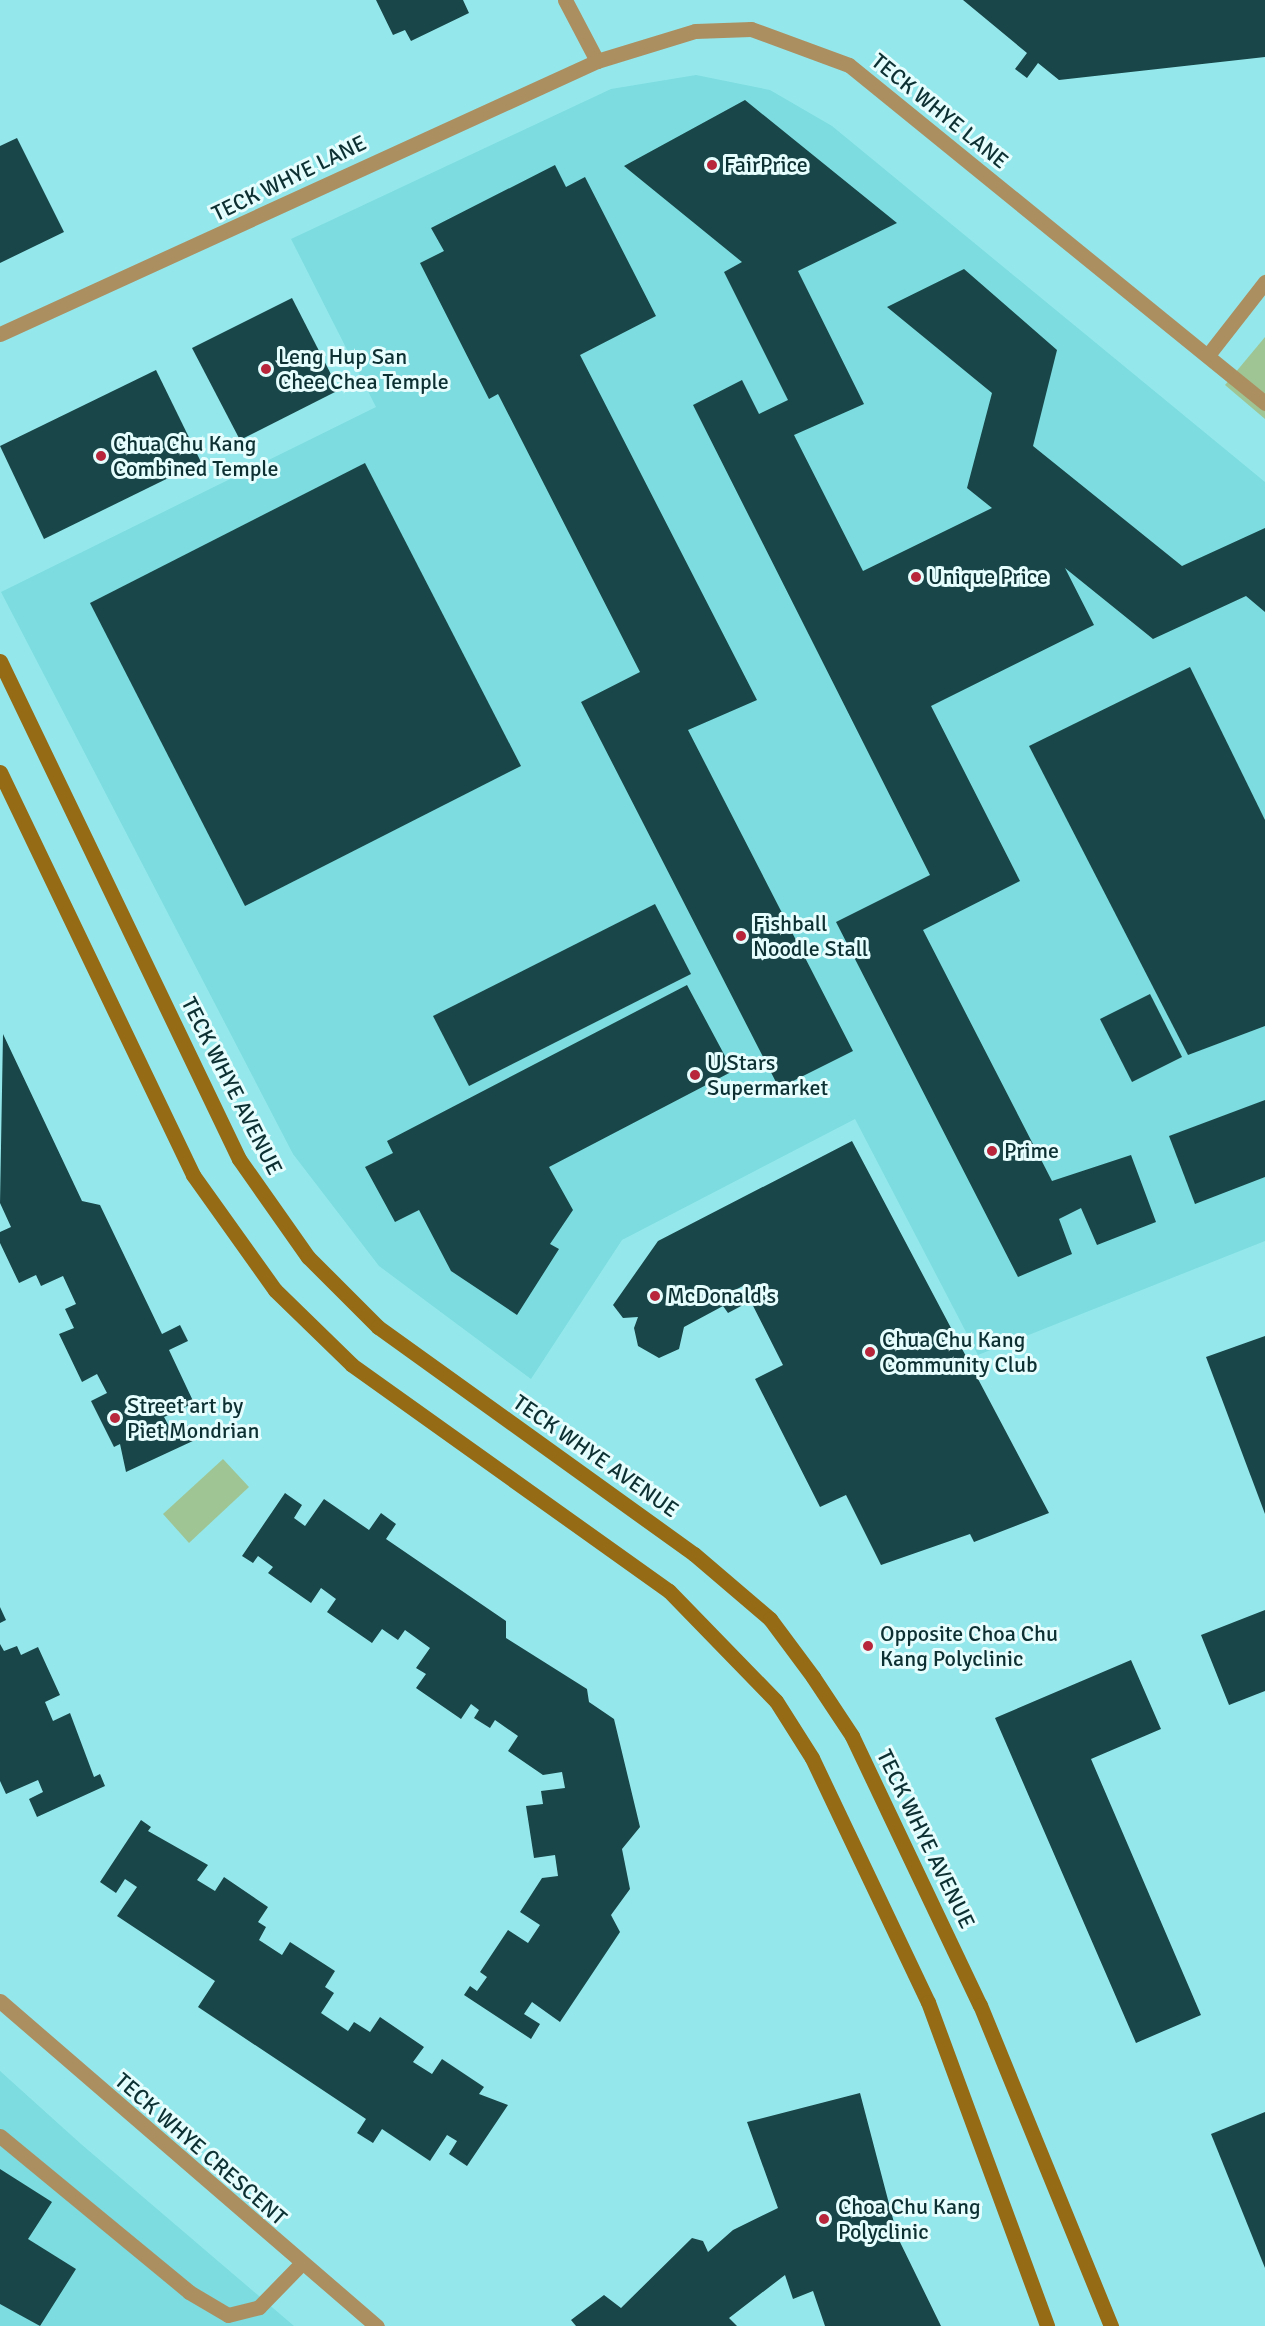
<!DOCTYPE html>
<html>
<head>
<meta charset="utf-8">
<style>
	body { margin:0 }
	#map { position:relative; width:1265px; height:2326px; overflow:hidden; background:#94e8ec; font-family:Signika,sans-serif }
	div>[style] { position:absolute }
	.built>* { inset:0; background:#7cdcdf }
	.green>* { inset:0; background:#9fc595 }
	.building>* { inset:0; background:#194648 }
	.lane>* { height:15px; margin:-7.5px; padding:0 7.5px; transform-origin:7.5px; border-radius:7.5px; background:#ac8f61 }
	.street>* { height:15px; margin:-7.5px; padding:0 7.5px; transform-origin:7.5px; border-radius:7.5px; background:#ac8f61 }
	.secondary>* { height:15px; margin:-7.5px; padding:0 7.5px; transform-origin:7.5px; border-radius:7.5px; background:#956b16 }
	.dots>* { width:16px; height:16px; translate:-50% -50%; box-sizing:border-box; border:3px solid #e6fdfe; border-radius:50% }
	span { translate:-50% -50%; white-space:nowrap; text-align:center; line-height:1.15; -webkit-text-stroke:6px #e6fdfe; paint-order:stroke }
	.street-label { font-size:22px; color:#0d3133 }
	.poi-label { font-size:22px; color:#0d3133 }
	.left { translate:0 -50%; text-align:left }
</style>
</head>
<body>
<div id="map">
	<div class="built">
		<div style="clip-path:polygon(696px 75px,770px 90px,832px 126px,1265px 482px,1265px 1241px,978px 1355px,855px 1119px,622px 1240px,531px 1379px,379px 1266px,293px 1154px,1px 592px,376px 407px,291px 239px,611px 89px)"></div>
		<div style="clip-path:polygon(0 2071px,81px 2144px,294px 2326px,0 2326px)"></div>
	</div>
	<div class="green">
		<div style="clip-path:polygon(1265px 337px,1265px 419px,1225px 385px)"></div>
		<div style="clip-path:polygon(223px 1459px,249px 1487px,189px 1543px,163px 1514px)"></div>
	</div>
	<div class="building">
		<div style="clip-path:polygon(376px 0,463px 0,469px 13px,411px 41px,405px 30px,393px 35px)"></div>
		<div style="clip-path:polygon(963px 0,1265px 0,1265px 57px,1059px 80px,1038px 63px,1027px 78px,1015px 69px,1027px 53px)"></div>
		<div style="clip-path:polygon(745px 100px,897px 223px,798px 271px,864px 404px,794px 435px,863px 571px,992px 508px,967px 488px,992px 393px,887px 307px,964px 269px,1057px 350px,1033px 446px,1182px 566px,1265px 528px,1265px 612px,1246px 596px,1153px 639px,1065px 568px,1094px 625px,931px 706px,1020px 881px,923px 930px,1052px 1181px,1131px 1155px,1156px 1222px,1097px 1245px,1081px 1208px,1059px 1219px,1072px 1254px,1018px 1277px,836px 922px,930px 875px,693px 405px,742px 380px,759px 414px,788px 400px,724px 272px,742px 262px,624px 166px)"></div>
		<div style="clip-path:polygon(17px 138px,64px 232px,0 263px,0 146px)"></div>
		<div style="clip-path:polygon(555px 165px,566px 187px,585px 177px,656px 316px,580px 355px,757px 700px,688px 730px,853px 1051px,779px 1088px,581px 702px,640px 672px,498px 394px,489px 399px,420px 263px,444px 251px,431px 228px)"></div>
		<div style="clip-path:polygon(292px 298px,339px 390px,240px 440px,192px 348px)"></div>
		<div style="clip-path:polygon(156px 370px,201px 462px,44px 539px,0 446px)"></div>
		<div style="clip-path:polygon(365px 463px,521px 766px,245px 906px,90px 603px)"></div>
		<div style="clip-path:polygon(1190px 667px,1265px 820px,1265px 1026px,1188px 1055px,1029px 746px)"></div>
		<div style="clip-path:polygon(655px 904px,691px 974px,469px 1086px,433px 1016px)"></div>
		<div style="clip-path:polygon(687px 985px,733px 1071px,549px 1167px,573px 1210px,550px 1244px,559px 1249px,517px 1315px,451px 1271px,419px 1210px,395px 1222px,365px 1167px,393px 1153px,387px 1141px)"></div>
		<div style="clip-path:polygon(1150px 994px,1182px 1057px,1132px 1082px,1100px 1019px)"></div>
		<div style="clip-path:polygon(3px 1034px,82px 1201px,100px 1205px,162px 1334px,180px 1325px,188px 1341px,169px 1350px,194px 1403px,164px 1417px,170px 1428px,185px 1421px,195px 1440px,126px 1472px,120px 1444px,114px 1447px,91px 1401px,107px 1393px,97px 1374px,82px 1382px,59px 1334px,74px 1328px,65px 1309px,76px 1304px,63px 1276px,41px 1286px,36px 1275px,19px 1283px,0 1243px,0 1232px,11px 1227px,0 1203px)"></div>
		<div style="clip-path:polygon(1265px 1100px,1265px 1177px,1195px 1204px,1169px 1136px)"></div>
		<div style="clip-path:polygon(852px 1141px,1049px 1513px,974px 1542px,970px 1534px,881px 1565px,846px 1495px,820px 1507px,755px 1379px,783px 1365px,743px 1286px,735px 1290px,743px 1305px,728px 1313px,723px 1306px,684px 1327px,679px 1349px,659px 1358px,638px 1346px,634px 1328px,638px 1317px,623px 1318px,613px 1305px,658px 1241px)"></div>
		<div style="clip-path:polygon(1265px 1336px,1265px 1514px,1206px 1357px)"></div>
		<div style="clip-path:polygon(285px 1493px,302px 1505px,294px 1518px,305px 1526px,324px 1499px,369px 1530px,381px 1513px,396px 1524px,386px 1539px,506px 1621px,506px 1638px,587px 1689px,589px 1702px,614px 1719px,640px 1827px,622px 1849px,630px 1889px,611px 1915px,620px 1932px,560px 2022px,532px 2002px,524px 2014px,540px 2024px,531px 2039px,464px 1995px,470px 1986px,477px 1991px,487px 1977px,480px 1972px,508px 1930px,528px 1943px,540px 1925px,520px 1912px,542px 1878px,558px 1876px,555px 1855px,534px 1858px,526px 1806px,543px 1804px,541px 1791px,565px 1788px,562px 1772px,543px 1775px,508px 1751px,518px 1736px,495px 1720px,490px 1728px,474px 1718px,479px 1710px,471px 1704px,461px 1719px,416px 1688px,426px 1674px,416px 1668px,430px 1648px,405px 1630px,398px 1640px,382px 1629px,372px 1643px,327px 1612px,336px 1599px,321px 1588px,311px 1603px,268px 1573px,273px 1567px,258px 1556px,253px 1563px,242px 1556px)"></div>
		<div style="clip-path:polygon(0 1607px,6px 1620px,0 1623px)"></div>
		<div style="clip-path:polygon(1265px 1610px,1265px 1691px,1229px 1705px,1201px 1635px)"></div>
		<div style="clip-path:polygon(0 1644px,4px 1651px,17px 1646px,21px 1655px,38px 1647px,60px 1695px,45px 1702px,53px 1721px,70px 1713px,94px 1777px,100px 1774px,105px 1786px,37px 1817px,29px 1799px,43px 1792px,38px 1780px,6px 1794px,0 1781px)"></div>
		<div style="clip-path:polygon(1131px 1660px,1161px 1729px,1091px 1759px,1201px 2015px,1136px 2043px,995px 1718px)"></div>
		<div style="clip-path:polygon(141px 1820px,151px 1827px,148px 1831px,208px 1865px,197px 1880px,215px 1891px,224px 1877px,268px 1907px,258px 1922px,266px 1927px,259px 1940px,282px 1955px,290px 1942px,335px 1971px,325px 1987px,334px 1993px,321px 2013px,348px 2031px,354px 2022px,370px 2032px,380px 2017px,424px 2047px,413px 2062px,432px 2074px,442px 2059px,484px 2087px,479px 2094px,508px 2105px,467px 2166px,449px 2154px,457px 2141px,447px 2135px,430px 2161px,382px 2129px,373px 2143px,357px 2133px,366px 2119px,198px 2007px,215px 1981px,117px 1916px,137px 1887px,125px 1879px,116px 1893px,100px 1882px)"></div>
		<div style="clip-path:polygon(860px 2093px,898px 2238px,941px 2326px,825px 2326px,813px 2291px,793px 2299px,785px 2275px,729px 2318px,737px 2326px,576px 2326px,571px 2320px,604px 2295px,621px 2308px,692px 2238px,703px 2241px,708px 2252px,733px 2230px,778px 2208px,747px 2122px)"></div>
		<div style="clip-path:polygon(1265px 2112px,1265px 2268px,1211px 2134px)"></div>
		<div style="clip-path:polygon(0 2169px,52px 2202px,28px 2239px,76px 2269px,40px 2326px,0 2304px)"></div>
	</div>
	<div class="lane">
		<div style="left:0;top:2136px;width:245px;rotate:39.5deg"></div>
		<div style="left:189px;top:2292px;width:45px;rotate:30.5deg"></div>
		<div style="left:228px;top:2315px;width:32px;rotate:-14deg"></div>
		<div style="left:259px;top:2307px;width:60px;rotate:-45.7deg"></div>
	</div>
	<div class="street">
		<div style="left:565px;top:0;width:69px;rotate:62.3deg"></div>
		<div style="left:0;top:334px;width:656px;rotate:-24.57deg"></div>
		<div style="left:597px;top:61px;width:102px;rotate:-17deg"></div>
		<div style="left:695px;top:31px;width:56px;rotate:-2deg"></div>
		<div style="left:751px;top:29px;width:104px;rotate:20.2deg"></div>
		<div style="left:849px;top:65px;width:536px;rotate:39.09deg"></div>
		<div style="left:1208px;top:355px;width:93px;rotate:-52deg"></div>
		<div style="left:0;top:2001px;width:498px;rotate:40.8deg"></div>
	</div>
	<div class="secondary">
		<div style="left:0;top:661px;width:552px;rotate:64.36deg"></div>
		<div style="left:239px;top:1159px;width:120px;rotate:54.9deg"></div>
		<div style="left:308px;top:1257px;width:99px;rotate:45deg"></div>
		<div style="left:378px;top:1327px;width:389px;rotate:35.7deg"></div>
		<div style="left:694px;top:1554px;width:100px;rotate:40.5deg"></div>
		<div style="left:770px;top:1619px;width:72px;rotate:53.4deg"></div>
		<div style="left:813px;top:1677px;width:71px;rotate:56.5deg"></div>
		<div style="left:852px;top:1736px;width:298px;rotate:64.6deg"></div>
		<div style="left:980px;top:2005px;width:347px;rotate:67.8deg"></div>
		<div style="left:0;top:772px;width:447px;rotate:64.4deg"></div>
		<div style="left:193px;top:1175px;width:141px;rotate:54.5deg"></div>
		<div style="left:275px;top:1290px;width:107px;rotate:44.2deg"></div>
		<div style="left:352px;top:1365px;width:389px;rotate:35.5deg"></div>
		<div style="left:669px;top:1591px;width:153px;rotate:45.8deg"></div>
		<div style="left:776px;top:1701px;width:67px;rotate:57.7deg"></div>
		<div style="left:812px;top:1758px;width:270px;rotate:64.6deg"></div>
		<div style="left:928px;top:2002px;width:345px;rotate:69.8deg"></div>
	</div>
	<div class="dots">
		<div style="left:712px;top:165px;background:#b7263b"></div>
		<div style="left:266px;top:369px;background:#b7263b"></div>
		<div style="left:101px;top:456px;background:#b7263b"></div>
		<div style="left:916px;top:577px;background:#b7263b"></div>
		<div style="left:741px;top:936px;background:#b7263b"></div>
		<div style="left:695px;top:1075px;background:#b7263b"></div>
		<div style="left:992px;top:1151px;background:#b7263b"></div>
		<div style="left:655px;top:1296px;background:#b7263b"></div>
		<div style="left:870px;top:1352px;background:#b7263b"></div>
		<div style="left:115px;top:1418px;background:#b7263b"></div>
		<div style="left:868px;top:1646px;background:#b7263b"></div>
		<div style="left:824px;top:2219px;background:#b7263b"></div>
	</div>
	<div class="street-label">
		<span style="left:940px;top:111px;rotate:39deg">TECK WHYE LANE</span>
		<span style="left:289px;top:178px;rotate:-26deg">TECK WHYE LANE</span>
		<span style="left:232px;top:1086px;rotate:63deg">TECK WHYE AVENUE</span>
		<span style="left:596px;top:1456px;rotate:35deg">TECK WHYE AVENUE</span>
		<span style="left:926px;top:1839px;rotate:64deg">TECK WHYE AVENUE</span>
		<span style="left:201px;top:2149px;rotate:41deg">TECK WHYE CRESCENT</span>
	</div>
	<div class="poi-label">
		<span class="left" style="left:724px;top:165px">FairPrice</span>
		<span class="left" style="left:278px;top:369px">Leng Hup San<br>Chee Chea Temple</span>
		<span class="left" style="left:113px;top:456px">Chua Chu Kang<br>Combined Temple</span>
		<span class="left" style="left:928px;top:577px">Unique Price</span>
		<span class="left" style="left:753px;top:936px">Fishball<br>Noodle Stall</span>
		<span class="left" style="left:707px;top:1075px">U Stars<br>Supermarket</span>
		<span class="left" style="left:1004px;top:1151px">Prime</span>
		<span class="left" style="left:667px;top:1296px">McDonald's</span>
		<span class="left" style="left:882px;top:1352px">Chua Chu Kang<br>Community Club</span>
		<span class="left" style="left:127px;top:1418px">Street art by<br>Piet Mondrian</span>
		<span class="left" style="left:880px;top:1646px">Opposite Choa Chu<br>Kang Polyclinic</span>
		<span class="left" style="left:838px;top:2219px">Choa Chu Kang<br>Polyclinic</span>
	</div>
</div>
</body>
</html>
